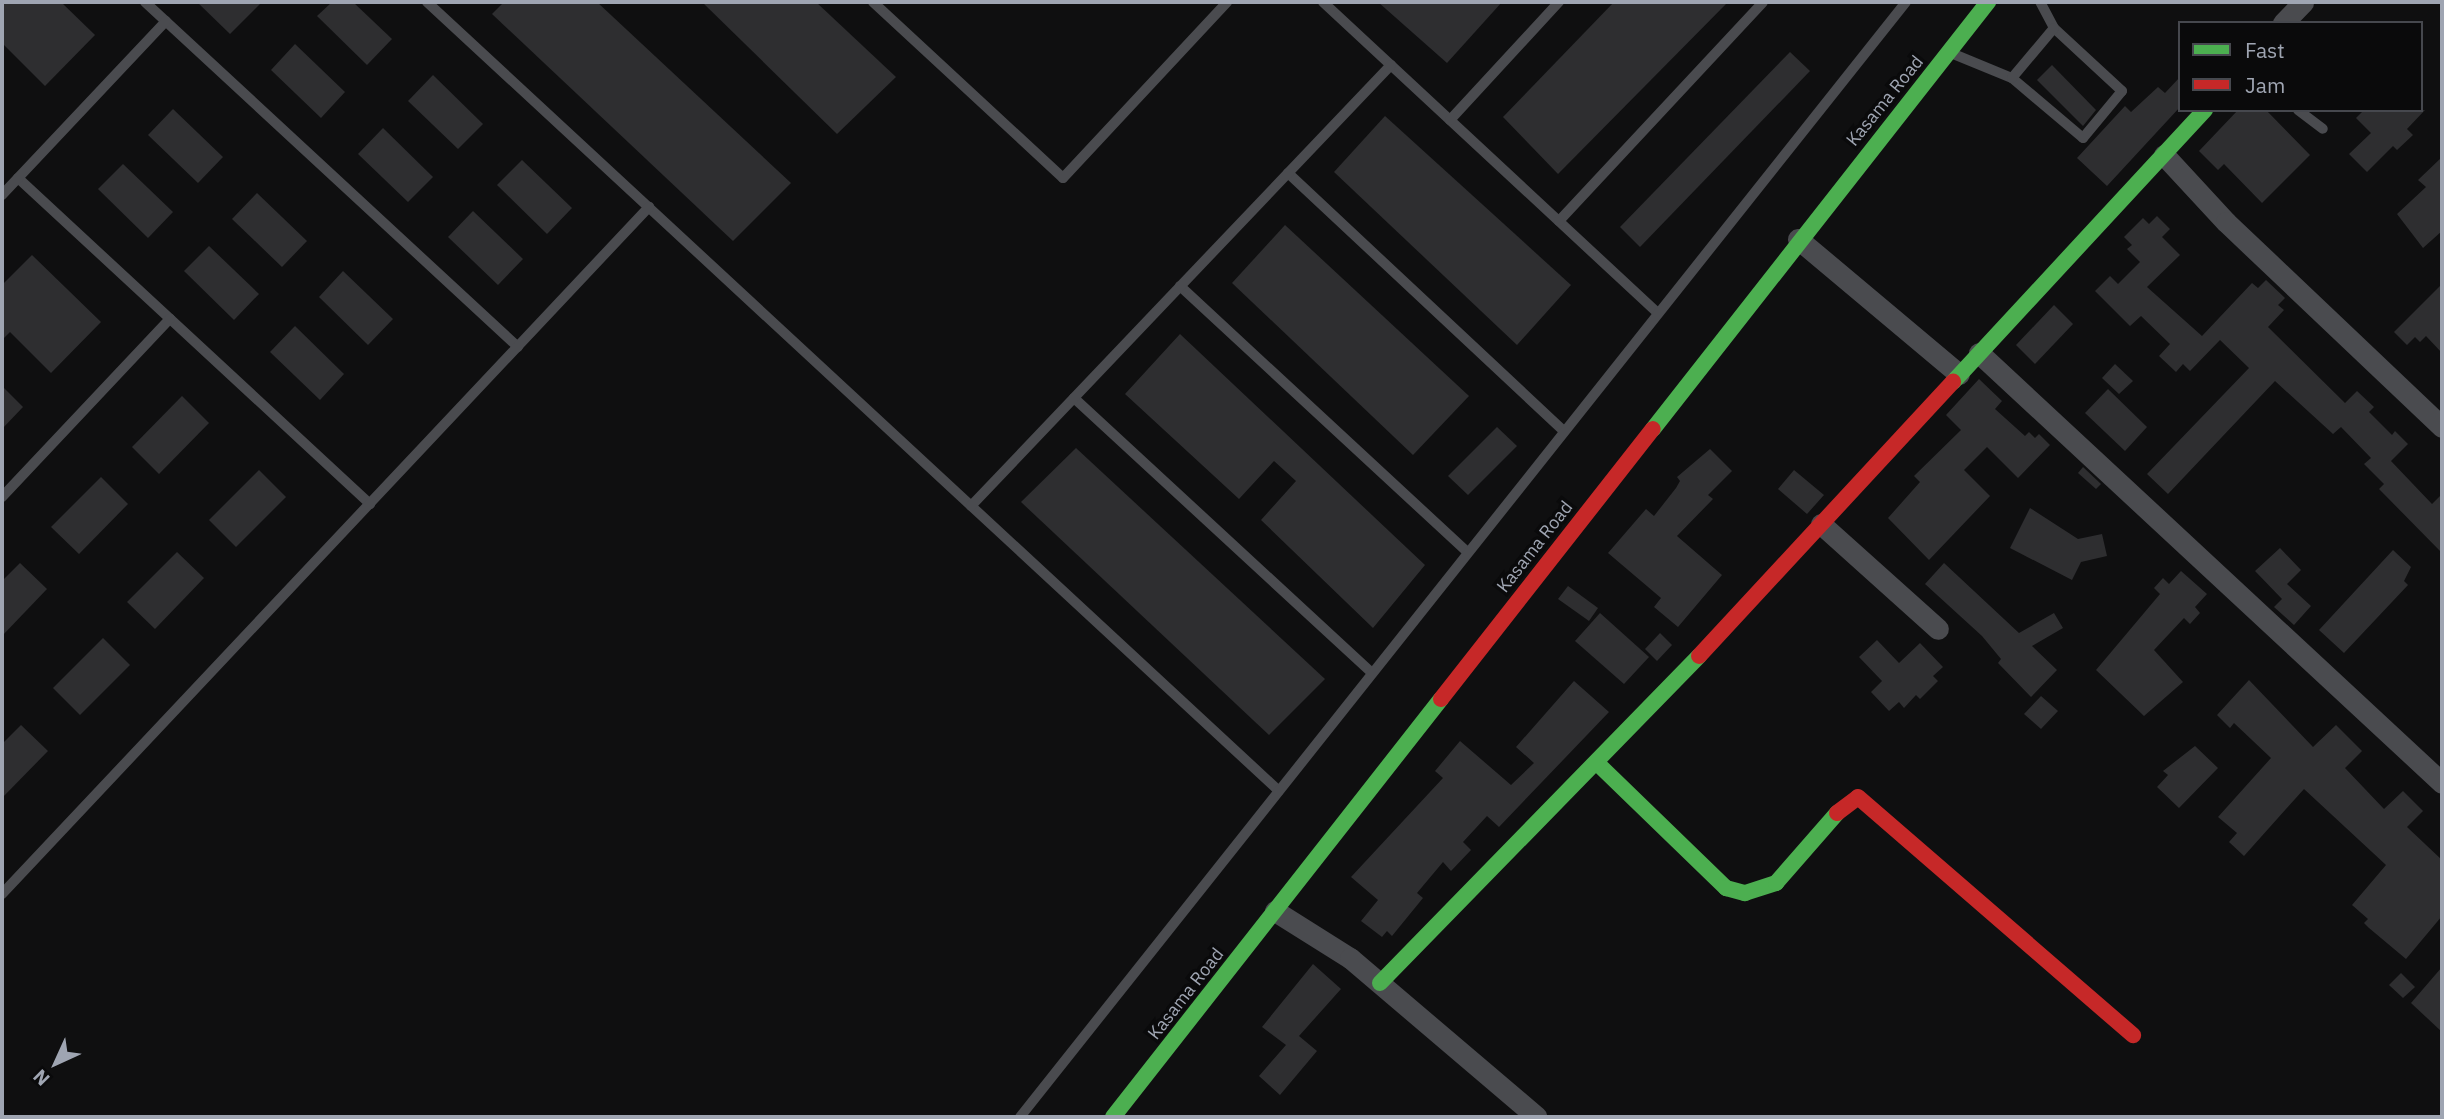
<!DOCTYPE html>
<html>
<head>
<meta charset="utf-8">
<style>
	body { margin:0 }
	#map { position:relative; width:2444px; height:1119px; overflow:hidden; background:#0f0f10; font-family:"IBM Plex Sans",sans-serif }
	div>[style] { position:absolute }
	.building>* { inset:0; background:#2e2e30 }
	.lane>* { height:10px; margin:-5px; padding:0 5px; transform-origin:5px; border-radius:5px; background:#4a4b4f }
	.street>* { height:21px; margin:-10.5px; padding:0 10.5px; transform-origin:10.5px; border-radius:10.5px; background:#4a4b4f }
	.fast>* { height:16px; margin:-8px; padding:0 8px; transform-origin:8px; border-radius:8px; background:#4caf50 }
	.jam>* { height:16px; margin:-8px; padding:0 8px; transform-origin:8px; border-radius:8px; background:#c62828 }
	span { translate:-50% -50%; white-space:nowrap; text-align:center; line-height:1.15; -webkit-text-stroke:7px #0a0a0b; paint-order:stroke }
	.street-label { font-size:18px; color:#9fa5b2 }
	.frame { position:absolute; inset:0; border:4px solid #9fa5b2; pointer-events:none }
	.legend { position:absolute; left:2178px; top:21px; width:245px; height:91px; box-sizing:border-box; background:#0a0a0b; border:2px solid #46484e; margin:0; padding:9px 12px; list-style:none; font-size:21px; color:#9fa5b2 }
	.legend li { display:flex; align-items:center; gap:14px; height:35px }
	.legend b { width:35px; border:2px solid #46484e }
	.north { position:absolute; left:21px; top:1028px; width:70px; height:70px; -webkit-text-stroke:5px #0a0a0b; paint-order:stroke; rotate:225deg; font-size:19px; font-weight:700; line-height:28px; text-align:center; color:#9fa5b2 }
	.north::after { content:''; display:block; margin:auto; width:24px; height:32px; background:#9fa5b2; clip-path:polygon(50% 0,100% 100%,50% 72%,0 100%) }
</style>
</head>
<body>
<div id="map">
	<div class="building">
		<div style="clip-path:polygon(2px 2px,61px 2px,95px 35px,45px 86px,2px 43px)"></div>
		<div style="clip-path:polygon(197px 2px,262px 2px,230px 34px)"></div>
		<div style="clip-path:polygon(332px 2px,353px 2px,392px 39px,367px 65px,317px 16px)"></div>
		<div style="clip-path:polygon(504px 2px,597px 2px,791px 183px,733px 241px,492px 14px)"></div>
		<div style="clip-path:polygon(702px 2px,816px 2px,896px 77px,837px 134px)"></div>
		<div style="clip-path:polygon(1378px 2px,1502px 2px,1447px 63px)"></div>
		<div style="clip-path:polygon(1614px 2px,1728px 2px,1558px 174px,1503px 117px)"></div>
		<div style="clip-path:polygon(295px 44px,345px 92px,321px 118px,271px 70px)"></div>
		<div style="clip-path:polygon(1790px 52px,1810px 71px,1640px 247px,1620px 227px)"></div>
		<div style="clip-path:polygon(2052px 65px,2096px 110px,2083px 126px,2037px 80px)"></div>
		<div style="clip-path:polygon(433px 75px,483px 124px,458px 149px,408px 101px)"></div>
		<div style="clip-path:polygon(2180px 77px,2180px 107px,2107px 186px,2077px 158px,2125px 106px,2131px 112px,2158px 87px,2165px 93px)"></div>
		<div style="clip-path:polygon(173px 109px,223px 157px,198px 183px,148px 135px)"></div>
		<div style="clip-path:polygon(2238px 110px,2266px 110px,2310px 155px,2262px 203px,2224px 164px,2218px 170px,2199px 151px)"></div>
		<div style="clip-path:polygon(2364px 110px,2425px 110px,2407px 129px,2413px 135px,2397px 150px,2393px 146px,2367px 172px,2349px 154px,2371px 133px,2356px 118px)"></div>
		<div style="clip-path:polygon(1385px 116px,1571px 285px,1517px 345px,1334px 172px)"></div>
		<div style="clip-path:polygon(383px 128px,433px 177px,408px 202px,358px 154px)"></div>
		<div style="clip-path:polygon(2442px 157px,2442px 231px,2423px 248px,2397px 214px,2426px 187px,2418px 180px)"></div>
		<div style="clip-path:polygon(522px 160px,572px 208px,547px 234px,497px 185px)"></div>
		<div style="clip-path:polygon(123px 164px,173px 212px,148px 238px,98px 189px)"></div>
		<div style="clip-path:polygon(257px 193px,307px 241px,282px 267px,232px 219px)"></div>
		<div style="clip-path:polygon(473px 211px,523px 259px,498px 285px,448px 237px)"></div>
		<div style="clip-path:polygon(2157px 216px,2170px 229px,2162px 237px,2180px 255px,2147px 287px,2202px 336px,2252px 283px,2258px 288px,2266px 280px,2285px 298px,2278px 305px,2284px 310px,2268px 327px,2345px 403px,2357px 391px,2374px 407px,2369px 412px,2392px 435px,2395px 431px,2408px 444px,2391px 461px,2432px 504px,2442px 494px,2442px 553px,2379px 489px,2384px 484px,2364px 464px,2371px 458px,2341px 427px,2333px 434px,2275px 381px,2168px 494px,2147px 474px,2249px 368px,2220px 340px,2190px 371px,2183px 364px,2176px 372px,2159px 356px,2170px 344px,2141px 316px,2130px 326px,2095px 291px,2110px 276px,2118px 284px,2140px 262px,2127px 249px,2132px 245px,2124px 237px,2143px 218px,2149px 224px)"></div>
		<div style="clip-path:polygon(1285px 225px,1469px 396px,1413px 455px,1232px 283px)"></div>
		<div style="clip-path:polygon(209px 246px,259px 294px,234px 320px,184px 271px)"></div>
		<div style="clip-path:polygon(32px 255px,101px 322px,51px 373px,10px 332px,2px 340px,2px 285px)"></div>
		<div style="clip-path:polygon(343px 271px,393px 319px,368px 345px,319px 297px)"></div>
		<div style="clip-path:polygon(2442px 284px,2442px 353px,2426px 336px,2420px 342px,2415px 337px,2407px 345px,2394px 332px)"></div>
		<div style="clip-path:polygon(2054px 305px,2073px 324px,2035px 364px,2016px 345px)"></div>
		<div style="clip-path:polygon(295px 326px,344px 374px,320px 400px,270px 352px)"></div>
		<div style="clip-path:polygon(1180px 334px,1425px 565px,1373px 628px,1261px 520px,1296px 481px,1274px 461px,1239px 499px,1125px 394px)"></div>
		<div style="clip-path:polygon(2115px 364px,2133px 381px,2119px 394px,2102px 378px)"></div>
		<div style="clip-path:polygon(1979px 379px,2002px 401px,1995px 409px,2025px 436px,2029px 432px,2035px 438px,2039px 434px,2050px 445px,2018px 478px,1987px 447px,1964px 470px,1990px 496px,1929px 560px,1888px 518px,1920px 482px,1914px 476px,1961px 430px,1946px 415px)"></div>
		<div style="clip-path:polygon(2px 386px,23px 407px,2px 429px)"></div>
		<div style="clip-path:polygon(2108px 389px,2147px 427px,2125px 451px,2085px 413px)"></div>
		<div style="clip-path:polygon(182px 396px,209px 423px,159px 474px,132px 447px)"></div>
		<div style="clip-path:polygon(1497px 427px,1517px 446px,1468px 495px,1448px 476px)"></div>
		<div style="clip-path:polygon(1076px 448px,1325px 679px,1269px 735px,1021px 502px)"></div>
		<div style="clip-path:polygon(1710px 449px,1732px 471px,1708px 495px,1713px 499px,1677px 536px,1722px 575px,1678px 627px,1654px 607px,1661px 598px,1608px 553px,1646px 509px,1654px 516px,1676px 488px,1680px 481px,1677px 477px)"></div>
		<div style="clip-path:polygon(2083px 467px,2101px 484px,2096px 489px,2078px 473px)"></div>
		<div style="clip-path:polygon(259px 470px,286px 497px,236px 547px,209px 520px)"></div>
		<div style="clip-path:polygon(1794px 470px,1824px 495px,1807px 514px,1778px 489px)"></div>
		<div style="clip-path:polygon(101px 477px,128px 504px,79px 554px,51px 527px)"></div>
		<div style="clip-path:polygon(2030px 508px,2078px 539px,2102px 534px,2107px 556px,2081px 562px,2072px 580px,2010px 548px)"></div>
		<div style="clip-path:polygon(2280px 548px,2301px 570px,2287px 584px,2311px 606px,2294px 625px,2274px 607px,2282px 599px,2255px 571px)"></div>
		<div style="clip-path:polygon(2393px 550px,2411px 567px,2404px 581px,2408px 585px,2344px 653px,2319px 630px)"></div>
		<div style="clip-path:polygon(177px 552px,204px 578px,155px 629px,127px 602px)"></div>
		<div style="clip-path:polygon(20px 563px,47px 589px,2px 636px,2px 581px)"></div>
		<div style="clip-path:polygon(1944px 563px,2019px 633px,2054px 613px,2063px 628px,2032px 646px,2057px 670px,2031px 697px,1998px 663px,2001px 659px,1982px 636px,1925px 584px)"></div>
		<div style="clip-path:polygon(2181px 571px,2207px 594px,2195px 607px,2200px 613px,2190px 624px,2184px 618px,2154px 650px,2183px 682px,2144px 716px,2096px 670px,2160px 594px,2154px 588px,2163px 578px,2169px 584px)"></div>
		<div style="clip-path:polygon(1568px 586px,1598px 608px,1589px 621px,1558px 599px)"></div>
		<div style="clip-path:polygon(1600px 613px,1649px 657px,1624px 684px,1575px 641px)"></div>
		<div style="clip-path:polygon(1660px 633px,1672px 645px,1657px 661px,1645px 649px)"></div>
		<div style="clip-path:polygon(103px 638px,130px 665px,80px 715px,53px 688px)"></div>
		<div style="clip-path:polygon(1877px 640px,1899px 663px,1920px 643px,1943px 667px,1933px 676px,1938px 681px,1920px 699px,1916px 695px,1904px 708px,1899px 702px,1889px 711px,1871px 692px,1882px 681px,1859px 657px)"></div>
		<div style="clip-path:polygon(2249px 680px,2313px 747px,2336px 725px,2362px 751px,2345px 768px,2384px 809px,2403px 791px,2423px 811px,2407px 827px,2442px 860px,2442px 916px,2406px 959px,2369px 928px,2364px 923px,2368px 919px,2352px 905px,2386px 865px,2304px 789px,2244px 856px,2229px 842px,2237px 833px,2218px 817px,2271px 758px,2234px 723px,2230px 728px,2217px 715px)"></div>
		<div style="clip-path:polygon(1574px 681px,1609px 712px,1499px 827px,1487px 816px,1463px 842px,1471px 850px,1451px 871px,1443px 862px,1417px 893px,1423px 898px,1392px 936px,1387px 931px,1382px 937px,1361px 921px,1378px 900px,1351px 877px,1443px 778px,1435px 771px,1460px 741px,1511px 785px,1534px 763px,1516px 747px)"></div>
		<div style="clip-path:polygon(2041px 696px,2058px 711px,2041px 729px,2024px 714px)"></div>
		<div style="clip-path:polygon(21px 725px,48px 751px,2px 798px,2px 744px)"></div>
		<div style="clip-path:polygon(2195px 746px,2218px 768px,2179px 808px,2157px 787px,2168px 775px,2163px 771px)"></div>
		<div style="clip-path:polygon(1313px 964px,1341px 989px,1299px 1036px,1317px 1051px,1280px 1095px,1259px 1076px,1286px 1045px,1262px 1027px)"></div>
		<div style="clip-path:polygon(2442px 967px,2442px 1032px,2411px 1003px)"></div>
		<div style="clip-path:polygon(2401px 973px,2415px 987px,2403px 998px,2389px 985px)"></div>
	</div>
	<div class="lane">
		<div style="left:145px;top:2px;width:508px;rotate:42.77deg"></div>
		<div style="left:427px;top:2px;width:1161px;rotate:42.8deg"></div>
		<div style="left:873px;top:2px;width:259px;rotate:42.8deg"></div>
		<div style="left:1063px;top:178px;width:241px;rotate:-47deg"></div>
		<div style="left:1323px;top:2px;width:456px;rotate:42.9deg"></div>
		<div style="left:1951px;top:53px;width:66px;rotate:22.3deg"></div>
		<div style="left:2012px;top:78px;width:93px;rotate:40.2deg"></div>
		<div style="left:2083px;top:138px;width:61px;rotate:-50.3deg"></div>
		<div style="left:2122px;top:91px;width:93px;rotate:-137.2deg"></div>
		<div style="left:2054px;top:28px;width:30px;rotate:-118deg"></div>
		<div style="left:2012px;top:78px;width:65px;rotate:-50deg"></div>
		<div style="left:2298px;top:110px;width:31px;rotate:37deg"></div>
		<div style="left:1450px;top:120px;width:161px;rotate:-47.3deg"></div>
		<div style="left:1288px;top:173px;width:376px;rotate:43.1deg"></div>
		<div style="left:18px;top:178px;width:480px;rotate:42.8deg"></div>
		<div style="left:2px;top:195px;width:239px;rotate:-46.7deg"></div>
		<div style="left:1559px;top:221px;width:299px;rotate:-47deg"></div>
		<div style="left:1180px;top:286px;width:391px;rotate:42.8deg"></div>
		<div style="left:1074px;top:398px;width:405px;rotate:42.7deg"></div>
		<div style="left:2px;top:497px;width:245px;rotate:-46.7deg"></div>
		<div style="left:971px;top:506px;width:609px;rotate:-46.4deg"></div>
		<div style="left:2px;top:894px;width:944px;rotate:-46.72deg"></div>
		<div style="left:1020px;top:1117px;width:1424px;rotate:-51.53deg"></div>
	</div>
	<div class="street">
		<div style="left:2283px;top:23px;width:29px;rotate:-46deg"></div>
		<div style="left:2164px;top:155px;width:91px;rotate:47.2deg"></div>
		<div style="left:2226px;top:222px;width:298px;rotate:43.5deg"></div>
		<div style="left:1798px;top:239px;width:210px;rotate:40deg"></div>
		<div style="left:1979px;top:353px;width:632px;rotate:42.88deg"></div>
		<div style="left:1821px;top:524px;width:157px;rotate:41.9deg"></div>
		<div style="left:1275px;top:911px;width:89px;rotate:32.1deg"></div>
		<div style="left:1350px;top:958px;width:245px;rotate:40.4deg"></div>
	</div>
	<div class="fast">
		<div style="left:1953px;top:382px;width:371px;rotate:-47.2deg"></div>
		<div style="left:1653px;top:429px;width:543px;rotate:-51.88deg"></div>
		<div style="left:1597px;top:763px;width:180px;rotate:44.1deg"></div>
		<div style="left:1726px;top:888px;width:20px;rotate:15deg"></div>
		<div style="left:1745px;top:893px;width:33px;rotate:-18deg"></div>
		<div style="left:1776px;top:883px;width:93px;rotate:-48.9deg"></div>
		<div style="left:1380px;top:983px;width:457px;rotate:-45.7deg"></div>
		<div style="left:1113px;top:1117px;width:531px;rotate:-51.88deg"></div>
	</div>
	<div class="jam">
		<div style="left:1699px;top:656px;width:374px;rotate:-47.2deg"></div>
		<div style="left:1441px;top:699px;width:343px;rotate:-51.9deg"></div>
		<div style="left:1837px;top:813px;width:26px;rotate:-37deg"></div>
		<div style="left:1858px;top:797px;width:364px;rotate:40.9deg"></div>
	</div>
	<div class="street-label">
		<span style="left:1885px;top:101px;rotate:-51deg">Kasama Road</span>
		<span style="left:1535px;top:547px;rotate:-52deg">Kasama Road</span>
		<span style="left:1186px;top:994px;rotate:-52deg">Kasama Road</span>
	</div>
	<div class="frame"></div>
	<ul class="legend">
	<li><b style="height:9px;background:#4caf50"></b>Fast</li>
	<li><b style="height:9px;background:#c62828"></b>Jam</li>
	</ul>
	<div class="north">N</div>
</div>
</body>
</html>
